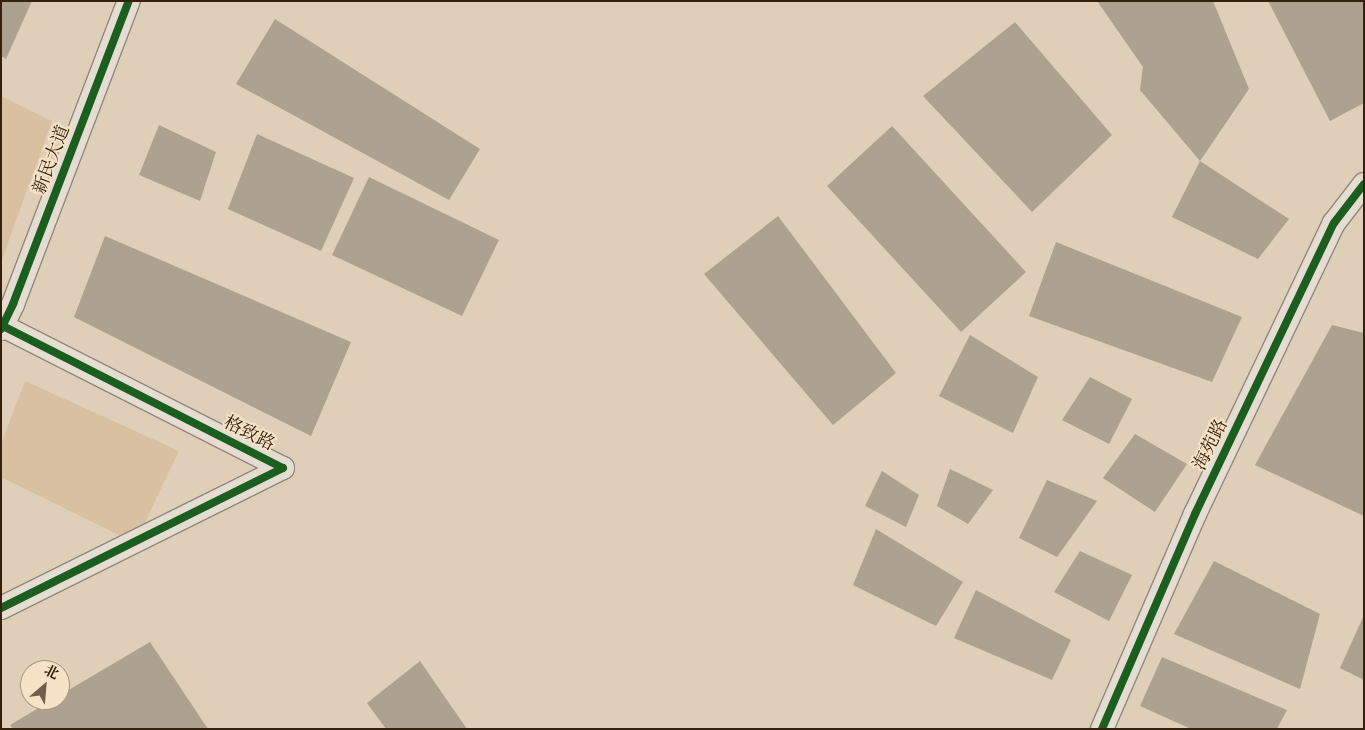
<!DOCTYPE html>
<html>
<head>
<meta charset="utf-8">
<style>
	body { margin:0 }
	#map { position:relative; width:1365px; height:730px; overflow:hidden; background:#e0cfb8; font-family:"IM FELL Double Pica","Noto Serif SC",serif }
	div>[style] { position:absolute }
	.green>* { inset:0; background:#d8c0a0 }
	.building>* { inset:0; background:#ada190 }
	.roads { filter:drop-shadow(1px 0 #938778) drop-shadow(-1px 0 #938778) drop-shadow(0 1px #938778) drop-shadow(0 -1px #938778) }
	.minor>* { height:22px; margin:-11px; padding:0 11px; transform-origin:11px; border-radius:11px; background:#e5ddd2 }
	.cycleway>* { height:8px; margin:-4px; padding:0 4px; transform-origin:4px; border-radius:4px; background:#1b5e20 }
	span { translate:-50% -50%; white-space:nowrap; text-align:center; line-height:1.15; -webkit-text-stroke:4px #f6e2c6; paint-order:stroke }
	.street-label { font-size:18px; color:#35200c }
	.frame { position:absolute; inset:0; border:2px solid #35200c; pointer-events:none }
	.north { position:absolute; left:20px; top:660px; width:50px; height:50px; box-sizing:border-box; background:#f6e2c6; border:1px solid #a9947c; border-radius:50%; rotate:27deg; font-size:14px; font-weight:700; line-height:20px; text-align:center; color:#35200c }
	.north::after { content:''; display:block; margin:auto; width:18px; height:22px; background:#715d48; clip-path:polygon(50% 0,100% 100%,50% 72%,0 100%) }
</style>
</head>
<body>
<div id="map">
	<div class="green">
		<div style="clip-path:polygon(1px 96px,52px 121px,1px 262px)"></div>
		<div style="clip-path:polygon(25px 381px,179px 451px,135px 543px,1px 477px,1px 444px)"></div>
	</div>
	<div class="building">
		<div style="clip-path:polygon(1px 1px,32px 1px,6px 59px,1px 56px)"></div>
		<div style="clip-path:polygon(1097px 1px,1213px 1px,1249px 89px,1200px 161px,1140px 90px,1143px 67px)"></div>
		<div style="clip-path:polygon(1268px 1px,1364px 1px,1364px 103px,1330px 121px)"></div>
		<div style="clip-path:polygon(275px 19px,480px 149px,449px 200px,236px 84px)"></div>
		<div style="clip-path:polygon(1015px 22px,1112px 135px,1032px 212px,923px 96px)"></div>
		<div style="clip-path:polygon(159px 125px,216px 152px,200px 201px,139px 175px)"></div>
		<div style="clip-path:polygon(892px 126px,1026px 272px,961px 332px,827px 186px)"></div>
		<div style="clip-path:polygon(257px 134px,354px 178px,321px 251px,228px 209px)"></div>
		<div style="clip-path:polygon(1200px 161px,1289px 219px,1258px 259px,1172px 217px)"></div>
		<div style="clip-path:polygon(369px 177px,499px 240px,462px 316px,332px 255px)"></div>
		<div style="clip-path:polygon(778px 216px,896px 373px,833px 425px,704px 274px)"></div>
		<div style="clip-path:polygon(105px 236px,351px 342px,311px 436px,74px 317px)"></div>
		<div style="clip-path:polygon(1056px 242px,1242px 317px,1212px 382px,1029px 316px)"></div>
		<div style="clip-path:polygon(1332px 325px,1364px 333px,1364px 516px,1255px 465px)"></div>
		<div style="clip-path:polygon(970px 335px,1038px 377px,1013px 433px,939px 396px)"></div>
		<div style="clip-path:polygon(1090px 377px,1132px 399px,1109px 444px,1062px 420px)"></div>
		<div style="clip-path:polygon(1135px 434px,1187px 464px,1155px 512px,1103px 478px)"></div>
		<div style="clip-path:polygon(950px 469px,993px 490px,968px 524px,937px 506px)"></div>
		<div style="clip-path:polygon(882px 471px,919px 495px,906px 527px,865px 506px)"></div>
		<div style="clip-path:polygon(1047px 480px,1097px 501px,1057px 557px,1019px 538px)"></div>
		<div style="clip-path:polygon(876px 529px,963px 582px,936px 626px,853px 585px)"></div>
		<div style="clip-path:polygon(1080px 551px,1132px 575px,1109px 621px,1054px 592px)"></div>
		<div style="clip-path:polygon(1214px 561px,1320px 614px,1300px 689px,1174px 634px)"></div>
		<div style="clip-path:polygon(976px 590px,1071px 640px,1052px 680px,954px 638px)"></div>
		<div style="clip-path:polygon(1364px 615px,1364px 680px,1340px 668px)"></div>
		<div style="clip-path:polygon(150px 642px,208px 729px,13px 729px,10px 725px,52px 700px,60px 700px,60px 695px)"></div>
		<div style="clip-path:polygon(1162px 657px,1287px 710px,1277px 729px,1191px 729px,1140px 706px)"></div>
		<div style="clip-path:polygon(420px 661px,467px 729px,386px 729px,367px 703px)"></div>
	</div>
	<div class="roads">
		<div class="minor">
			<div style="left:1px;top:325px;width:316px;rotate:26.9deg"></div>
			<div style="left:283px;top:468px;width:315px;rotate:153.6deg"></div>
			<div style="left:1px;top:329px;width:28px;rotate:-64deg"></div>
			<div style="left:13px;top:304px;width:324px;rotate:-69.1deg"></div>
			<div style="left:1102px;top:729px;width:234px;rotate:-66.6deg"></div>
			<div style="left:1195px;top:514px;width:322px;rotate:-64.5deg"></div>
			<div style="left:1334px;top:223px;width:49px;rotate:-52.4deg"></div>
		</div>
	</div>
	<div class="cycleway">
		<div style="left:1px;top:325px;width:316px;rotate:26.9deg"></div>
		<div style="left:283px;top:468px;width:315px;rotate:153.6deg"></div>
		<div style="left:1px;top:329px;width:28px;rotate:-64deg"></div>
		<div style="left:13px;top:304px;width:324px;rotate:-69.1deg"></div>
		<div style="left:1102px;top:729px;width:234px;rotate:-66.6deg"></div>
		<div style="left:1195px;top:514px;width:322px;rotate:-64.5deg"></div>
		<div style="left:1334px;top:223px;width:49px;rotate:-52.4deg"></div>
	</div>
	<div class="street-label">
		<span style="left:52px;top:160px;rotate:-69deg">新民大道</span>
		<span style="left:249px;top:434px;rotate:27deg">格致路</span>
		<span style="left:1211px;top:445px;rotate:-64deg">海苑路</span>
	</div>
	<div class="frame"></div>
	<div class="north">北</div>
</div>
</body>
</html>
